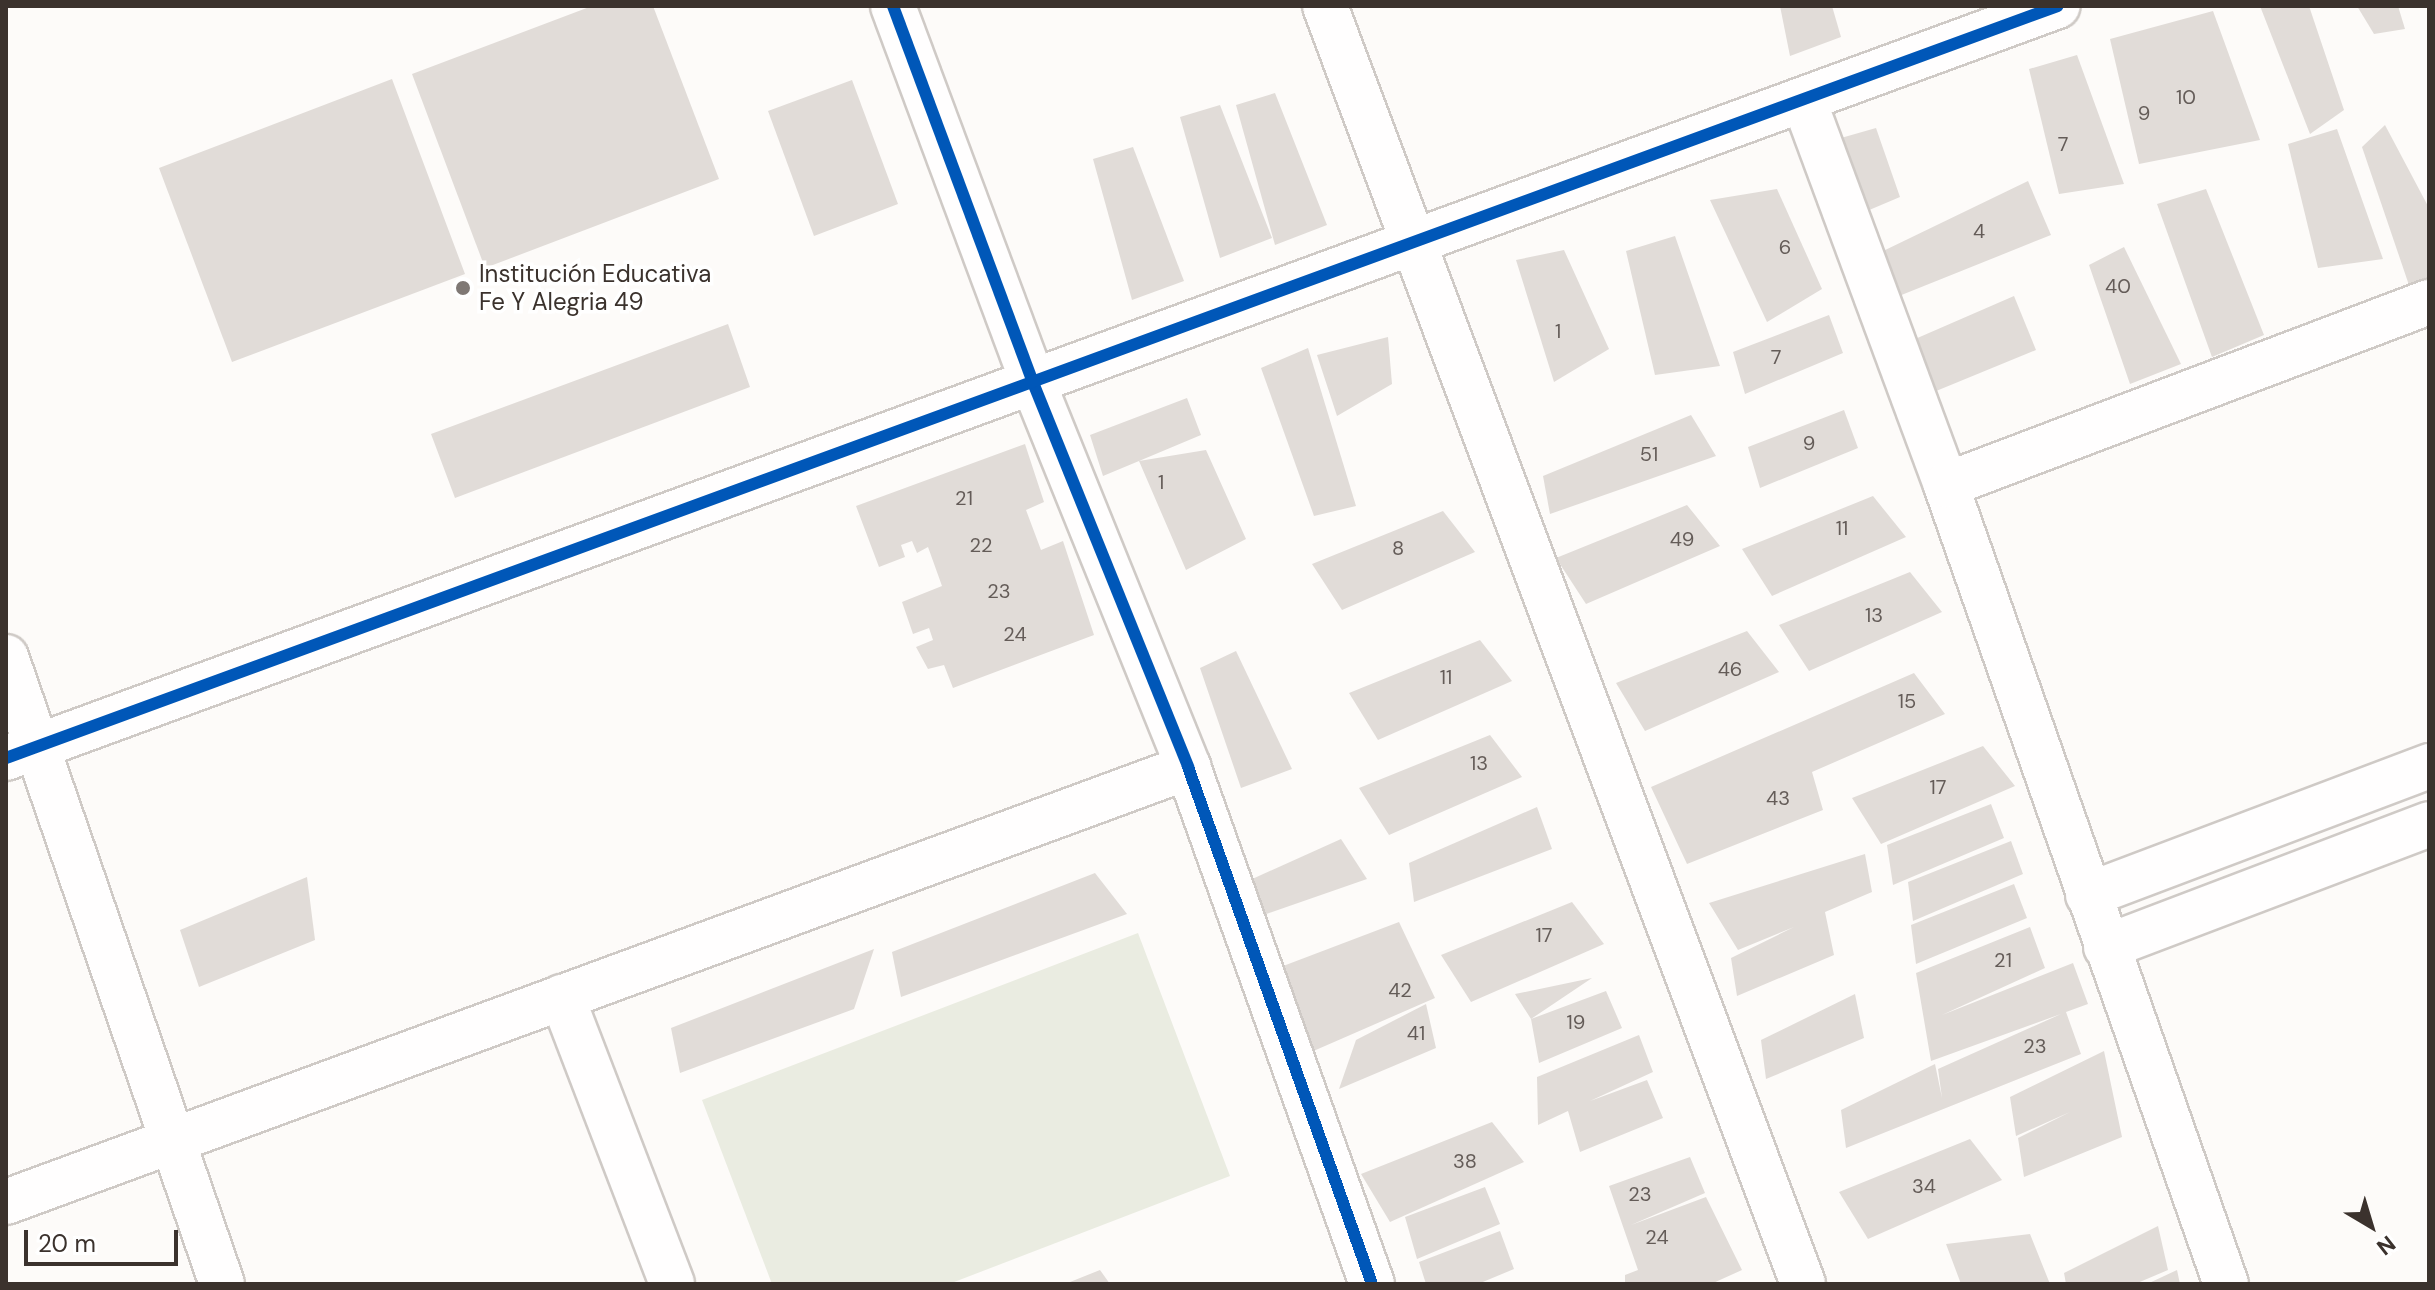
<!DOCTYPE html>
<html>
<head>
<meta charset="utf-8">
<style>
	body { margin:0 }
	#map { position:relative; width:2435px; height:1290px; overflow:hidden; background:#fdfbf9; font-family:"DM Sans",sans-serif }
	div>[style] { position:absolute }
	.green>* { inset:0; background:#eaece1 }
	.building>* { inset:0; background:#e1dcd8 }
	.roads { filter:drop-shadow(2px 0 #cfcac6) drop-shadow(-2px 0 #cfcac6) drop-shadow(0 2px #cfcac6) drop-shadow(0 -2px #cfcac6) }
	.street>* { height:44px; margin:-22px; padding:0 22px; transform-origin:22px; border-radius:22px; background:#fffefe }
	.cycleway>* { height:12px; margin:-6px; padding:0 6px; transform-origin:6px; border-radius:6px; background:#0057b8 }
	.dots>* { width:22px; height:22px; translate:-50% -50%; box-sizing:border-box; border:4px solid #fff; border-radius:50% }
	span { translate:-50% -50%; white-space:nowrap; text-align:center; line-height:1.15; -webkit-text-stroke:7px #fff; paint-order:stroke }
	.number-label { font-size:20px; color:#645c58 }
	.number-label span { -webkit-text-stroke-width:0 }
	.poi-label { font-size:24px; color:#3b322d }
	.left { translate:0 -50%; text-align:left }
	.frame { position:absolute; inset:0; border:8px solid #3b322d; pointer-events:none }
	.north { position:absolute; left:2331px; top:1186px; width:80px; height:80px; -webkit-text-stroke:6px #fff; paint-order:stroke; rotate:142deg; font-size:22px; font-weight:700; line-height:32px; text-align:center; color:#3b322d }
	.north::after { content:''; display:block; margin:auto; width:28px; height:36px; background:#3b322d; clip-path:polygon(50% 0,100% 100%,50% 72%,0 100%) }
	.scale { position:absolute; left:24px; top:1230px; width:154px; height:36px; box-sizing:border-box; border:4px solid #3b322d; border-top:0; padding-left:10px; font-size:24px; line-height:28px; white-space:nowrap; color:#3b322d; -webkit-text-stroke:6px #fff; paint-order:stroke }
</style>
</head>
<body>
<div id="map">
	<div class="green">
		<div style="clip-path:polygon(1138px 933px,1230px 1176px,949px 1284px,772px 1284px,702px 1100px)"></div>
	</div>
	<div class="building">
		<div style="clip-path:polygon(592px 6px,653px 6px,719px 179px,485px 268px,412px 74px)"></div>
		<div style="clip-path:polygon(1780px 6px,1832px 6px,1841px 37px,1790px 56px)"></div>
		<div style="clip-path:polygon(2260px 6px,2309px 6px,2344px 110px,2310px 134px)"></div>
		<div style="clip-path:polygon(2357px 6px,2398px 6px,2405px 29px,2374px 34px)"></div>
		<div style="clip-path:polygon(2213px 11px,2260px 140px,2139px 164px,2110px 39px)"></div>
		<div style="clip-path:polygon(2077px 55px,2124px 184px,2059px 194px,2029px 69px)"></div>
		<div style="clip-path:polygon(392px 79px,465px 274px,232px 362px,159px 168px)"></div>
		<div style="clip-path:polygon(852px 80px,898px 204px,814px 236px,768px 111px)"></div>
		<div style="clip-path:polygon(1275px 93px,1327px 225px,1275px 245px,1236px 105px)"></div>
		<div style="clip-path:polygon(1220px 105px,1272px 238px,1220px 258px,1180px 117px)"></div>
		<div style="clip-path:polygon(2385px 125px,2429px 208px,2429px 290px,2412px 294px,2362px 147px)"></div>
		<div style="clip-path:polygon(1876px 128px,1900px 197px,1848px 219px,1827px 142px)"></div>
		<div style="clip-path:polygon(2337px 129px,2383px 259px,2318px 268px,2288px 144px)"></div>
		<div style="clip-path:polygon(1133px 147px,1184px 281px,1132px 300px,1093px 159px)"></div>
		<div style="clip-path:polygon(2028px 181px,2051px 235px,1894px 298px,1879px 253px)"></div>
		<div style="clip-path:polygon(1777px 189px,1822px 289px,1767px 322px,1710px 200px)"></div>
		<div style="clip-path:polygon(2206px 189px,2264px 335px,2212px 357px,2157px 204px)"></div>
		<div style="clip-path:polygon(1675px 236px,1720px 366px,1655px 375px,1626px 251px)"></div>
		<div style="clip-path:polygon(2124px 247px,2181px 364px,2130px 384px,2089px 265px)"></div>
		<div style="clip-path:polygon(1564px 250px,1609px 349px,1554px 382px,1516px 260px)"></div>
		<div style="clip-path:polygon(2014px 296px,2036px 350px,1924px 396px,1899px 346px)"></div>
		<div style="clip-path:polygon(1829px 315px,1843px 353px,1745px 394px,1733px 352px)"></div>
		<div style="clip-path:polygon(728px 324px,750px 387px,455px 498px,431px 434px)"></div>
		<div style="clip-path:polygon(1388px 337px,1392px 384px,1337px 416px,1317px 355px)"></div>
		<div style="clip-path:polygon(1308px 348px,1356px 506px,1314px 516px,1261px 368px)"></div>
		<div style="clip-path:polygon(1187px 398px,1201px 435px,1139px 461px,1206px 450px,1246px 539px,1186px 570px,1139px 461px,1103px 476px,1090px 435px)"></div>
		<div style="clip-path:polygon(1844px 410px,1858px 448px,1760px 488px,1748px 447px)"></div>
		<div style="clip-path:polygon(1691px 415px,1716px 456px,1550px 514px,1543px 476px)"></div>
		<div style="clip-path:polygon(1025px 444px,1044px 502px,1026px 510px,1041px 550px,1063px 541px,1094px 635px,953px 688px,944px 665px,928px 669px,916px 647px,933px 640px,929px 628px,913px 634px,902px 602px,942px 586px,928px 547px,917px 553px,912px 541px,901px 545px,905px 557px,879px 567px,856px 506px)"></div>
		<div style="clip-path:polygon(1873px 496px,1906px 537px,1772px 596px,1742px 549px)"></div>
		<div style="clip-path:polygon(1687px 505px,1720px 546px,1586px 604px,1556px 558px)"></div>
		<div style="clip-path:polygon(1443px 511px,1475px 552px,1342px 610px,1312px 564px)"></div>
		<div style="clip-path:polygon(1910px 572px,1942px 612px,1809px 671px,1779px 625px)"></div>
		<div style="clip-path:polygon(1747px 631px,1779px 672px,1645px 731px,1616px 683px)"></div>
		<div style="clip-path:polygon(1480px 640px,1512px 681px,1378px 740px,1349px 693px)"></div>
		<div style="clip-path:polygon(1236px 651px,1292px 769px,1241px 788px,1200px 668px)"></div>
		<div style="clip-path:polygon(1914px 673px,1945px 714px,1812px 772px,1823px 810px,1687px 864px,1651px 787px)"></div>
		<div style="clip-path:polygon(1490px 735px,1522px 777px,1389px 835px,1359px 788px)"></div>
		<div style="clip-path:polygon(1983px 746px,2015px 786px,1881px 844px,1852px 798px)"></div>
		<div style="clip-path:polygon(1991px 804px,2004px 838px,1893px 885px,1887px 845px)"></div>
		<div style="clip-path:polygon(1537px 807px,1552px 849px,1414px 902px,1409px 863px)"></div>
		<div style="clip-path:polygon(1341px 839px,1367px 879px,1258px 917px,1250px 880px)"></div>
		<div style="clip-path:polygon(2011px 841px,2023px 874px,1913px 921px,1908px 882px)"></div>
		<div style="clip-path:polygon(1865px 854px,1872px 892px,1825px 912px,1834px 955px,1737px 996px,1731px 958px,1794px 927px,1738px 950px,1709px 903px)"></div>
		<div style="clip-path:polygon(1095px 873px,1127px 914px,901px 997px,892px 952px)"></div>
		<div style="clip-path:polygon(307px 877px,315px 940px,199px 987px,180px 930px)"></div>
		<div style="clip-path:polygon(2014px 884px,2027px 918px,1916px 964px,1911px 925px)"></div>
		<div style="clip-path:polygon(1572px 902px,1604px 944px,1471px 1002px,1441px 955px)"></div>
		<div style="clip-path:polygon(1399px 922px,1435px 998px,1302px 1056px,1262px 974px)"></div>
		<div style="clip-path:polygon(2030px 927px,2045px 968px,1942px 1015px,2073px 963px,2088px 1004px,2066px 1012px,2081px 1054px,1846px 1148px,1841px 1110px,1935px 1064px,1942px 1098px,1938px 1069px,2061px 1014px,1931px 1061px,1916px 973px)"></div>
		<div style="clip-path:polygon(874px 949px,854px 1009px,680px 1073px,671px 1028px)"></div>
		<div style="clip-path:polygon(1592px 978px,1531px 1019px,1606px 991px,1622px 1028px,1539px 1063px,1531px 1019px,1515px 994px)"></div>
		<div style="clip-path:polygon(1855px 994px,1864px 1038px,1766px 1079px,1761px 1040px)"></div>
		<div style="clip-path:polygon(1426px 1004px,1436px 1048px,1339px 1089px,1356px 1040px)"></div>
		<div style="clip-path:polygon(1639px 1035px,1653px 1072px,1590px 1101px,1647px 1080px,1663px 1118px,1580px 1152px,1568px 1111px,1538px 1125px,1537px 1077px)"></div>
		<div style="clip-path:polygon(2104px 1051px,2122px 1137px,2024px 1177px,2018px 1138px,2070px 1112px,2016px 1136px,2010px 1097px)"></div>
		<div style="clip-path:polygon(1492px 1122px,1524px 1162px,1390px 1222px,1361px 1174px)"></div>
		<div style="clip-path:polygon(1970px 1139px,2002px 1180px,1868px 1239px,1839px 1192px)"></div>
		<div style="clip-path:polygon(1690px 1157px,1705px 1193px,1631px 1225px,1706px 1197px,1742px 1270px,1711px 1284px,1625px 1284px,1625px 1275px,1638px 1270px,1609px 1186px)"></div>
		<div style="clip-path:polygon(1485px 1187px,1500px 1224px,1417px 1259px,1405px 1217px)"></div>
		<div style="clip-path:polygon(2158px 1226px,2168px 1270px,2135px 1284px,2066px 1284px,2064px 1273px)"></div>
		<div style="clip-path:polygon(1500px 1231px,1514px 1269px,1478px 1284px,1426px 1284px,1419px 1262px)"></div>
		<div style="clip-path:polygon(2030px 1234px,2050px 1284px,1961px 1284px,1946px 1244px)"></div>
		<div style="clip-path:polygon(1100px 1270px,1110px 1284px,1065px 1284px)"></div>
		<div style="clip-path:polygon(2177px 1270px,2180px 1284px,2147px 1284px)"></div>
	</div>
	<div class="roads">
		<div class="street">
			<div style="left:893px;top:6px;width:404px;rotate:69.6deg"></div>
			<div style="left:1034px;top:385px;width:412px;rotate:68deg"></div>
			<div style="left:1188px;top:767px;width:549px;rotate:70.41deg"></div>
			<div style="left:1325px;top:6px;width:1364px;rotate:69.49deg"></div>
			<div style="left:1804px;top:101px;width:409px;rotate:69.7deg"></div>
			<div style="left:1946px;top:485px;width:847px;rotate:70.69deg"></div>
			<div style="left:1946px;top:485px;width:517px;rotate:-20.75deg"></div>
			<div style="left:6px;top:657px;width:663px;rotate:70.99deg"></div>
			<div style="left:6px;top:758px;width:2185px;rotate:-20.13deg"></div>
			<div style="left:2088px;top:895px;width:365px;rotate:-20.7deg"></div>
			<div style="left:2106px;top:947px;width:346px;rotate:-20.8deg"></div>
			<div style="left:562px;top:997px;width:307px;rotate:69deg"></div>
			<div style="left:6px;top:1202px;width:1260px;rotate:-20.2deg"></div>
		</div>
	</div>
	<div class="cycleway">
		<div style="left:893px;top:6px;width:404px;rotate:69.6deg"></div>
		<div style="left:1034px;top:385px;width:412px;rotate:68deg"></div>
		<div style="left:1188px;top:767px;width:549px;rotate:70.41deg"></div>
		<div style="left:6px;top:758px;width:2185px;rotate:-20.13deg"></div>
	</div>
	<div class="dots">
		<div style="left:463px;top:288px;background:#7f7874"></div>
	</div>
	<div class="number-label">
		<span style="left:2186px;top:97px">10</span>
		<span style="left:2144px;top:113px">9</span>
		<span style="left:2063px;top:144px">7</span>
		<span style="left:1979px;top:231px">4</span>
		<span style="left:1785px;top:247px">6</span>
		<span style="left:2118px;top:286px">40</span>
		<span style="left:1558px;top:331px">1</span>
		<span style="left:1776px;top:357px">7</span>
		<span style="left:1809px;top:443px">9</span>
		<span style="left:1649px;top:454px">51</span>
		<span style="left:1161px;top:482px">1</span>
		<span style="left:964px;top:498px">21</span>
		<span style="left:1842px;top:528px">11</span>
		<span style="left:1682px;top:539px">49</span>
		<span style="left:981px;top:545px">22</span>
		<span style="left:1398px;top:548px">8</span>
		<span style="left:999px;top:591px">23</span>
		<span style="left:1874px;top:615px">13</span>
		<span style="left:1015px;top:634px">24</span>
		<span style="left:1730px;top:669px">46</span>
		<span style="left:1446px;top:677px">11</span>
		<span style="left:1907px;top:701px">15</span>
		<span style="left:1479px;top:763px">13</span>
		<span style="left:1938px;top:787px">17</span>
		<span style="left:1778px;top:798px">43</span>
		<span style="left:1544px;top:935px">17</span>
		<span style="left:2003px;top:960px">21</span>
		<span style="left:1400px;top:990px">42</span>
		<span style="left:1576px;top:1022px">19</span>
		<span style="left:1416px;top:1033px">41</span>
		<span style="left:2035px;top:1046px">23</span>
		<span style="left:1465px;top:1161px">38</span>
		<span style="left:1924px;top:1186px">34</span>
		<span style="left:1640px;top:1194px">23</span>
		<span style="left:1657px;top:1237px">24</span>
	</div>
	<div class="poi-label">
		<span class="left" style="left:479px;top:288px">Institución Educativa<br>Fe Y Alegria 49</span>
	</div>
	<div class="frame"></div>
	<div class="north">N</div>
	<div class="scale">20 m</div>
</div>
</body>
</html>
